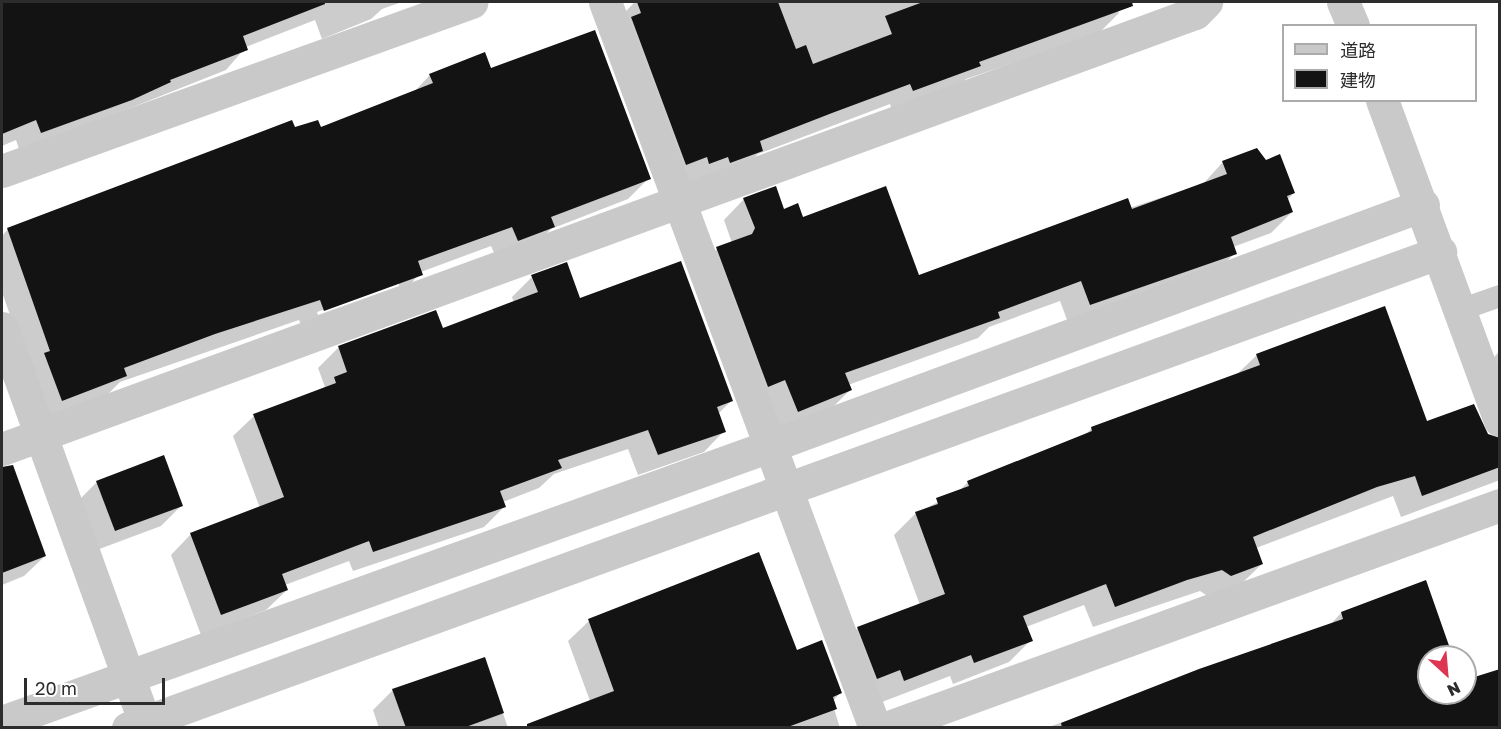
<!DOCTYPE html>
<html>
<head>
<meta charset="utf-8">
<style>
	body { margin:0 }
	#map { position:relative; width:1501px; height:729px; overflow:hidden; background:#fff; font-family:"Golos Text","Noto Sans JP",sans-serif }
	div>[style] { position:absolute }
	.shadow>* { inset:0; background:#0003 }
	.building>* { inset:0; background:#131313 }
	.lane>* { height:22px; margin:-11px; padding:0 11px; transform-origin:11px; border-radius:11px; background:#c9c9c9 }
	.street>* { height:33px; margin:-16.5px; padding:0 16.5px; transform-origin:16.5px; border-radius:16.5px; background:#c9c9c9 }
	span { translate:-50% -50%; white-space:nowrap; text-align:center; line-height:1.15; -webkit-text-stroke:6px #fff; paint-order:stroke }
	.frame { position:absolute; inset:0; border:3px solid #2c2c2c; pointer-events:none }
	.legend { position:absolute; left:1282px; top:24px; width:195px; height:78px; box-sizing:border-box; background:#fff; border:2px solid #ababab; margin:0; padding:8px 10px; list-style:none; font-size:18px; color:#2c2c2c }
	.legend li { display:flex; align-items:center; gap:12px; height:30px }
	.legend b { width:30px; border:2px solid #ababab }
	.north { position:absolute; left:1417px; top:645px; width:60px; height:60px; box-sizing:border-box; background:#fff; border:2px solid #ababab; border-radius:50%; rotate:154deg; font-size:16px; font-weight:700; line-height:24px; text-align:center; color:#2c2c2c }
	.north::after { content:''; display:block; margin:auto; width:21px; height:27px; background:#dc3652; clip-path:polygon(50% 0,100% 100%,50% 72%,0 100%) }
	.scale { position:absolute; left:24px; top:678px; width:141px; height:27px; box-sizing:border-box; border:3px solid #2c2c2c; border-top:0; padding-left:8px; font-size:18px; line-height:21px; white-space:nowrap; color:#2c2c2c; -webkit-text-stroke:4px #fff; paint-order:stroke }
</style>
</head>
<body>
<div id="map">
	<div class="shadow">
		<div style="clip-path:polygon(2px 2px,402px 2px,382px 9px,371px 19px,322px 39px,315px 20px,246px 47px,226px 70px,20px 152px,16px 140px,2px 146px)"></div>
		<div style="clip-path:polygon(635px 2px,1114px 2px,1119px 13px,1098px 34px,966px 79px,958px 87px,892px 111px,890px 104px,758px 154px,741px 171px,689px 184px,616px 21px)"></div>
		<div style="clip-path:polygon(evenodd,490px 70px,649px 178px,628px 199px,551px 229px,532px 248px,497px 260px,491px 246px,421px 272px,401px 295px,303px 331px,299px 320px,120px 382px,105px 397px,41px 421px,29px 370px,2px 292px,2px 236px,8px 229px,294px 129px,320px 129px,413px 93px,430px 75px,490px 70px,399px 283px,399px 286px,318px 315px,317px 312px,399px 283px)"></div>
		<div style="clip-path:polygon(1223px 162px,1294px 193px,1287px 200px,1292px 212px,1271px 233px,1233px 247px,1235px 253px,1214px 274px,1069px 325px,1060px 301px,989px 327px,978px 338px,848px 385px,850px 390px,829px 411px,777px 431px,696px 270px,717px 249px,732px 243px,724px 220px,744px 199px,803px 219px,918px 277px,1203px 184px)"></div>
		<div style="clip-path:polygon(532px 277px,579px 300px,732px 400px,718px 414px,724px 431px,704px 452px,638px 475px,628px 449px,554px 474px,539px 488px,503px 502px,504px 507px,484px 527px,353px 571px,349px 561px,285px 585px,287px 590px,266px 610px,201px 635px,171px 555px,191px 534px,260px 508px,233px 436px,254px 416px,325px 387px,318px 368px,338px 348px,435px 312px,442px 330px,514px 303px,512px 297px)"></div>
		<div style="clip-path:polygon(1500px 351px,1500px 480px,1401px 517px,1393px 496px,1256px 548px,1262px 564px,1240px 585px,1209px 597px,1200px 591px,1093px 627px,1084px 605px,1026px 627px,1031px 640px,1009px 662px,953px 684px,950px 676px,882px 702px,837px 650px,858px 628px,920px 605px,894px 535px,916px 513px,958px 492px,968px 482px,1085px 435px,1092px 428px,1236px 375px,1257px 355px,1426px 423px,1495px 437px,1480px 371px)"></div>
		<div style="clip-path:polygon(97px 482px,182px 505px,161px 526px,94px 551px,76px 503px)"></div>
		<div style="clip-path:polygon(25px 504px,45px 556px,24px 576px,2px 585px,2px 513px)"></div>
		<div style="clip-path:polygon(758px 554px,796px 652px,840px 693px,832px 702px,840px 728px,565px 728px,590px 701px,568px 641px,589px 621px)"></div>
		<div style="clip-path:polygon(1341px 613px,1451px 657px,1429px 657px,1429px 693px,1465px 693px,1465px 682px,1500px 728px,1046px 728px,1329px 626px)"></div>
		<div style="clip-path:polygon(484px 658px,508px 728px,379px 728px,373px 710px,393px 690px)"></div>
	</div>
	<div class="building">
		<div style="clip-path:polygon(2px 2px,325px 2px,325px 4px,243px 36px,248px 50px,170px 80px,171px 82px,132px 100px,41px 133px,36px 120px,2px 134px)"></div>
		<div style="clip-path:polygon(637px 2px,778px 2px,796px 49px,806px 45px,813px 64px,892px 34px,885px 16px,923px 2px,1132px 2px,1133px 6px,979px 62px,981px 66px,913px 91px,910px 84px,832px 113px,760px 141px,763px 151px,730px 163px,728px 157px,709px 164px,707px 157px,686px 165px,631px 17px,641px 13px)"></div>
		<div style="clip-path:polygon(595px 30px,651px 179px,551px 217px,555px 227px,518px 241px,512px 227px,418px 261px,423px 275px,324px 311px,320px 300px,215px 334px,124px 368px,127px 376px,62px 401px,44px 353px,50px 351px,7px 228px,292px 120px,295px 127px,318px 120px,321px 127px,433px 83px,429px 74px,485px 52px,491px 68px)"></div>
		<div style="clip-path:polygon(1257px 148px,1266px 160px,1280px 154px,1295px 193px,1287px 196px,1293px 212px,1231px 237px,1237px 254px,1090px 305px,1081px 281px,998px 312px,1000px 318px,845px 373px,852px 390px,798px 412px,785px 380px,768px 387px,716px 247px,752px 234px,755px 228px,743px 198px,776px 186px,784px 209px,798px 203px,803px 217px,886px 186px,919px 275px,1128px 198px,1132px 209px,1227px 174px,1222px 161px)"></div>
		<div style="clip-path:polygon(681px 261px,733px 401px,717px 407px,726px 432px,658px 455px,648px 430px,558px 460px,562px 468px,500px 491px,506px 507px,373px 552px,369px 541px,282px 574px,288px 590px,221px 615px,190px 533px,284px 497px,253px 414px,336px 383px,334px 377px,347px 372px,338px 346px,436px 310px,443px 328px,538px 292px,531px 275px,567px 262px,580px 298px)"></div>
		<div style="clip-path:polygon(1385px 306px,1427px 421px,1474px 404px,1488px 434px,1500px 438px,1500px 467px,1422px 496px,1415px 476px,1377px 487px,1253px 537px,1263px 564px,1231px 576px,1222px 570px,1187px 580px,1115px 607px,1106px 584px,1023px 616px,1033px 641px,974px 663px,971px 655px,904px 681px,900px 670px,877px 679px,857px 627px,945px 594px,915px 512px,938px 504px,936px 498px,969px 486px,967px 481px,1092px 431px,1091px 427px,1260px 365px,1256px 354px)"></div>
		<div style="clip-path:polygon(164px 455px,183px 506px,115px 531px,96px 481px)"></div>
		<div style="clip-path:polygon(13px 465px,46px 556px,2px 573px,2px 467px)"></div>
		<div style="clip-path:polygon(759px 552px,797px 650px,822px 640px,842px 693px,833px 697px,837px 709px,785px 728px,527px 728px,527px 724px,614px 691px,588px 619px)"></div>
		<div style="clip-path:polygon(1426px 580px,1453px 657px,1429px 657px,1429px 693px,1465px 693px,1465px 680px,1500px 669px,1500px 728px,1062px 728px,1061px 723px,1199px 669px,1343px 619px,1341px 612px)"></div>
		<div style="clip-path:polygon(485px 657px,504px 713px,463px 728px,406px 728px,392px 689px)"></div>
	</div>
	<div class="lane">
		<div style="left:1460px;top:310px;width:42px;rotate:-19.3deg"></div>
	</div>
	<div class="street">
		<div style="left:605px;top:2px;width:775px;rotate:69.6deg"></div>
		<div style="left:1343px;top:2px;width:26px;rotate:67deg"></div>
		<div style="left:1382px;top:100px;width:341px;rotate:69.8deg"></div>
		<div style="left:2px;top:171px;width:499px;rotate:-19.8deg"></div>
		<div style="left:2px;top:328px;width:425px;rotate:70.1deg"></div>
		<div style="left:2px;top:449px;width:1270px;rotate:-20.08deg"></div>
		<div style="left:1195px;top:13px;width:16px;rotate:-45deg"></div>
		<div style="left:2px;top:722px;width:816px;rotate:-19.77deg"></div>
		<div style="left:770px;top:446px;width:696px;rotate:-20.26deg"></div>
		<div style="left:128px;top:728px;width:1396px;rotate:-19.94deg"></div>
		<div style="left:886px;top:728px;width:653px;rotate:-19.96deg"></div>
	</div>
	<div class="frame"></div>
	<ul class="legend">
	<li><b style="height:8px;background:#c9c9c9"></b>道路</li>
	<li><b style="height:16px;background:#131313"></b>建物</li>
	</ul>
	<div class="north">N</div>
	<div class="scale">20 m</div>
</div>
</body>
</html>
